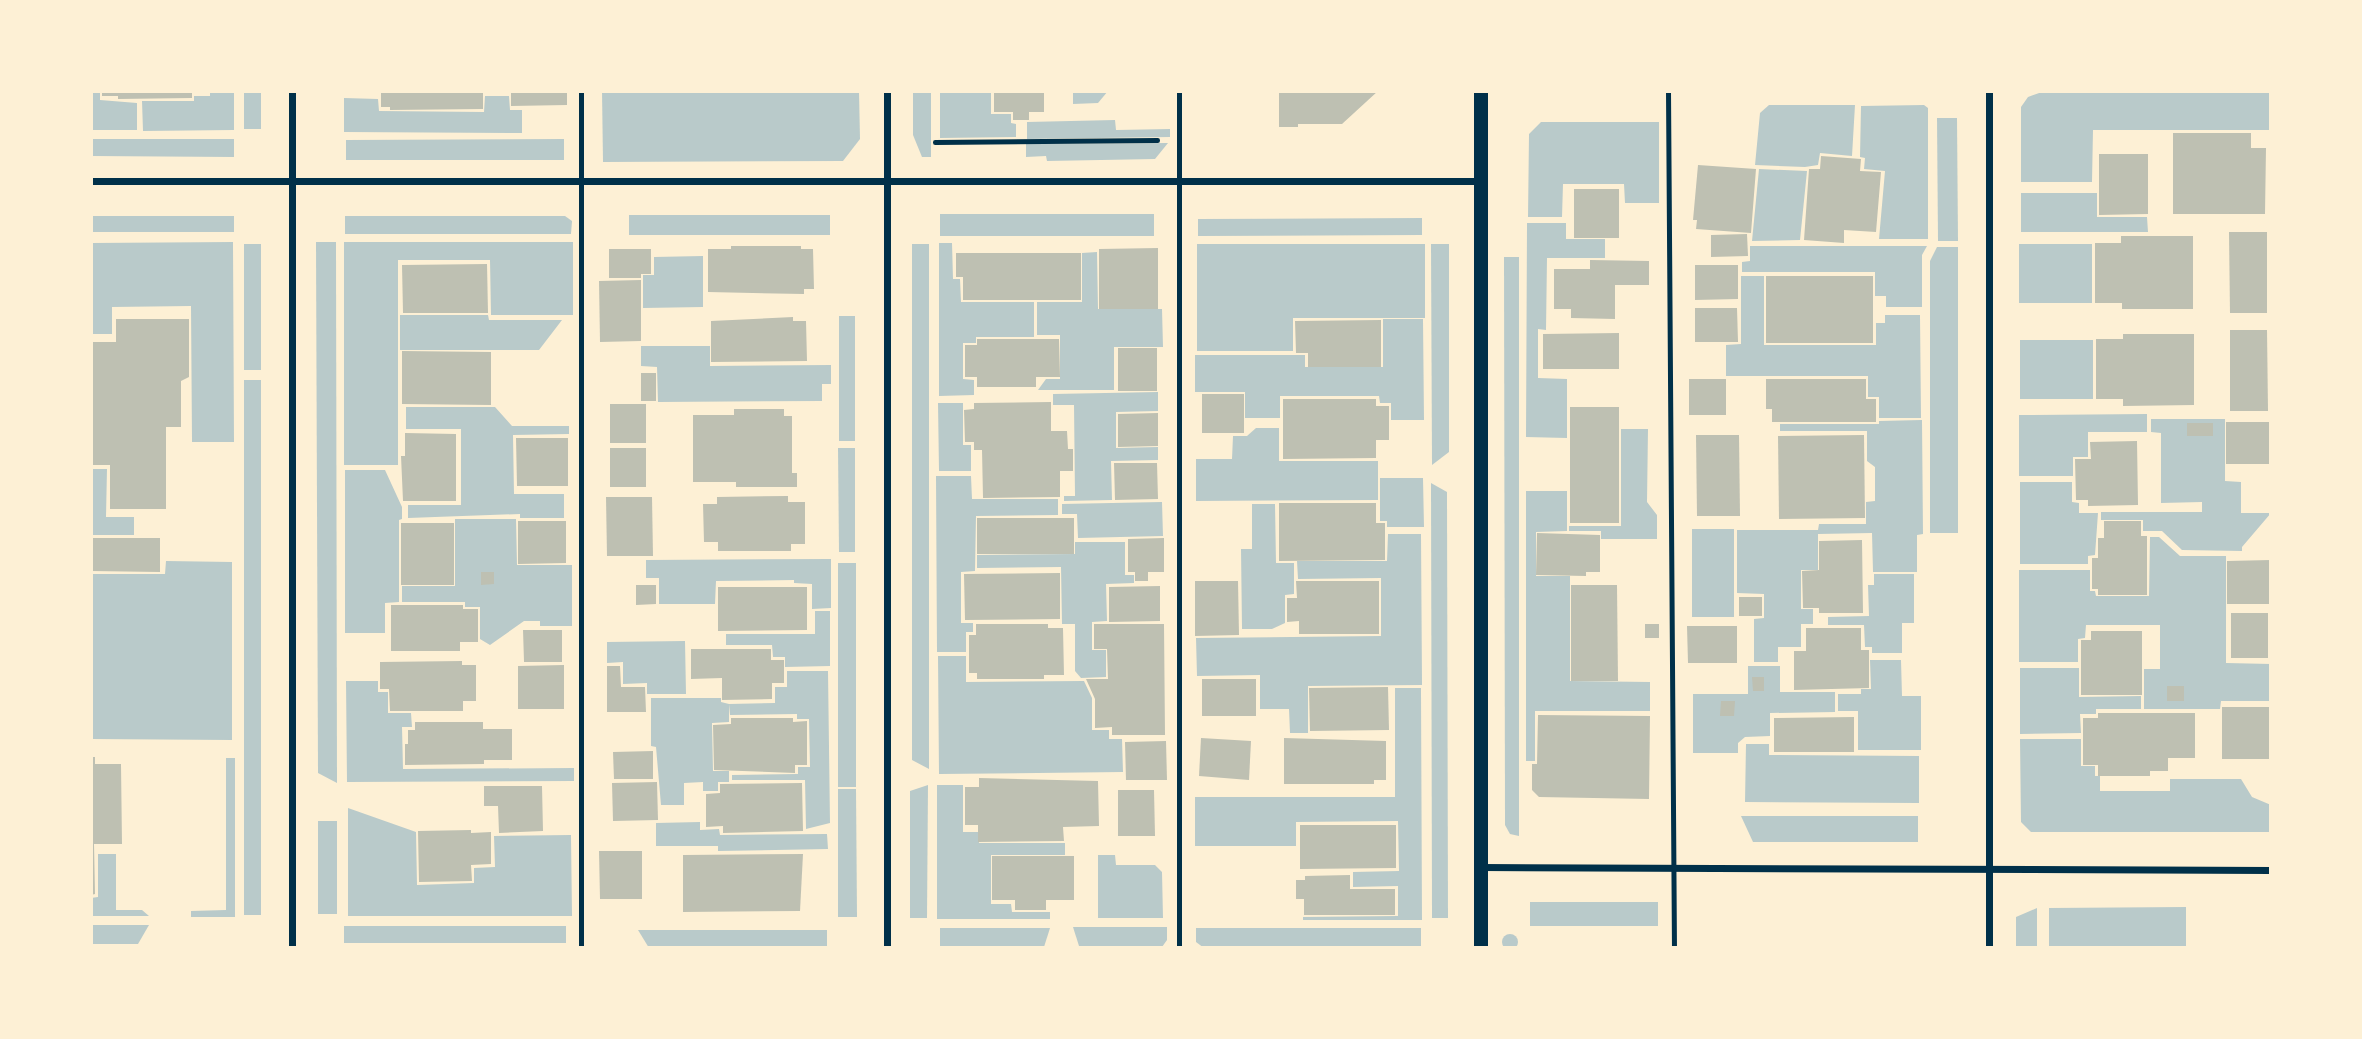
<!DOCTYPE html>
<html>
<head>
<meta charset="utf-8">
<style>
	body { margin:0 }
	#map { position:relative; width:2362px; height:1039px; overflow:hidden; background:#fdf0d5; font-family:"Noto Serif",serif }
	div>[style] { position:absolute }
	.green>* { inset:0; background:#b9caca }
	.round { border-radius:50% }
	.building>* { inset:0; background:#bec0b2 }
	.path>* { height:4.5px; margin:-2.25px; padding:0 2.25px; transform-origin:2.25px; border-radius:2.25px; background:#003049 }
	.service>* { height:5px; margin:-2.5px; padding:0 2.5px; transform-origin:2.5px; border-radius:2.5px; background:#003049 }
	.minor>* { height:7px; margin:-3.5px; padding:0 3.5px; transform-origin:3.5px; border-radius:3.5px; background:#003049 }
	.secondary>* { height:14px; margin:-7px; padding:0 7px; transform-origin:7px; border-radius:7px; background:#003049 }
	span { translate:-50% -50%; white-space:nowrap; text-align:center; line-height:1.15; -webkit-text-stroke:5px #fdf0d5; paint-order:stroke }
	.frame { position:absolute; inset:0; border:93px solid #fdf0d5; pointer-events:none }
</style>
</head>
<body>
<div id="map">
	<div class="green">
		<div style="clip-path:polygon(91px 91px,100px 91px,100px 100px,137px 103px,137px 130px,91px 130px)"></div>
		<div style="clip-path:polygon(210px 91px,234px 91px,234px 130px,143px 131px,142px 101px,194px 101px,194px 96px,210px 96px)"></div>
		<div style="clip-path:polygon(244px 91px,261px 91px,261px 129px,244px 129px)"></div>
		<div style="clip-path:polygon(602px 91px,859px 91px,860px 139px,843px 161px,603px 162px)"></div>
		<div style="clip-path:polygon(913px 91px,931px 91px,931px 157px,922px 157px,913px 135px)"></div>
		<div style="clip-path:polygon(940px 91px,991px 93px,991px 114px,1011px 114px,1011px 123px,1016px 124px,1016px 137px,940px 138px)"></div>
		<div style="clip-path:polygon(1073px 91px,1108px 91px,1098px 103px,1073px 104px)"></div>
		<div style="clip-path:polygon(2042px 92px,2271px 93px,2271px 130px,2093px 130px,2092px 182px,2021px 182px,2021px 107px,2028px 97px)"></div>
		<div style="clip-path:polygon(485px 96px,509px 96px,510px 110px,522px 110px,522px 133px,344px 132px,344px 98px,378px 99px,379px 111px,484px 112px)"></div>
		<div style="clip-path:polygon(1769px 105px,1855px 105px,1852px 156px,1820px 153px,1818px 165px,1805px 167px,1755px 165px,1760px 113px)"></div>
		<div style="clip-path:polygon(1924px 105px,1928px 108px,1928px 239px,1879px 239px,1885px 171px,1864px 169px,1865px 158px,1860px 157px,1861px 106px)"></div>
		<div style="clip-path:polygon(1937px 118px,1957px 118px,1958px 241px,1938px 241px)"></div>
		<div style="clip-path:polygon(1115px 120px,1116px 130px,1170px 129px,1170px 137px,1027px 139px,1027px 122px)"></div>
		<div style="clip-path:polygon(1541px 122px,1659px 122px,1659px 203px,1625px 203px,1624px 184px,1563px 184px,1562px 217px,1528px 217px,1529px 134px)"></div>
		<div style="clip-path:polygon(91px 139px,234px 139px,234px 157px,91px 156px)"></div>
		<div style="clip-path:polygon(564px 139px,564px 160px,346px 160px,346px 140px)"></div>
		<div style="clip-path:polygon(1168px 143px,1155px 159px,1047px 161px,1046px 156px,1026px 157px,1026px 144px)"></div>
		<div style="clip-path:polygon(1759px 169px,1807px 171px,1800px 240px,1752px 241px)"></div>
		<div style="clip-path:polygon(2021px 193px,2097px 193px,2097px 217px,2147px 217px,2148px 232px,2021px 232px)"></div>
		<div style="clip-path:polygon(940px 214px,1154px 214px,1154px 236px,940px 236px)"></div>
		<div style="clip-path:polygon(629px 215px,830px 215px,830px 235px,629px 235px)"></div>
		<div style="clip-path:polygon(91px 216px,234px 216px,234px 232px,91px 232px)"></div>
		<div style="clip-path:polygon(345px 216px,565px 216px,572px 221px,571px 234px,345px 234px)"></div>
		<div style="clip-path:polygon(1422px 218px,1422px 235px,1198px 236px,1198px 219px)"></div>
		<div style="clip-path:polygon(1527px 223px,1566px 223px,1566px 239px,1605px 239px,1605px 258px,1547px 258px,1546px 330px,1538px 329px,1538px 378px,1567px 379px,1567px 438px,1526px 437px)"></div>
		<div style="clip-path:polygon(233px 242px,234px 442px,192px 442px,191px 306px,112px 307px,112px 334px,91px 334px,91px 243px)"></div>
		<div style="clip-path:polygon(316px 242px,336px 242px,337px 783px,318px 773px)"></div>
		<div style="clip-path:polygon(344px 242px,573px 242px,573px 315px,491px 315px,490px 260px,398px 260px,398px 465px,344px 465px)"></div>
		<div style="clip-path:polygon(939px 243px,952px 243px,953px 279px,960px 279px,961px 302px,1034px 302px,1034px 337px,976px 337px,976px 343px,963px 343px,963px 379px,974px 380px,974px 395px,939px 396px)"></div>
		<div style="clip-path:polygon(244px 244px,261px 244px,261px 370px,244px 370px)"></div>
		<div style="clip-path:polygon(912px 244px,929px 244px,929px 769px,912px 760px)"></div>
		<div style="clip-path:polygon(1197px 244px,1425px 244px,1425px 318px,1293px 318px,1293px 351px,1197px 351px)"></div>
		<div style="clip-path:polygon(1431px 244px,1449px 244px,1449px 452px,1432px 465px)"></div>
		<div style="clip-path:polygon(2019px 244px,2092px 244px,2092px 303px,2019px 303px)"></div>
		<div style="clip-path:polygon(1750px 246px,1927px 246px,1922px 255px,1922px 307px,1886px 307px,1886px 296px,1875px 296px,1875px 272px,1742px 272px,1742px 262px,1750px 261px)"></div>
		<div style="clip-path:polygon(1937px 247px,1958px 247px,1958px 533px,1930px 533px,1930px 261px)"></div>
		<div style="clip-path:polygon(1097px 252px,1098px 309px,1162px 309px,1163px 347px,1114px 347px,1114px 390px,1038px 390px,1046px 379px,1060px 379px,1060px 335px,1037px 335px,1037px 302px,1082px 302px,1082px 253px)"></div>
		<div style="clip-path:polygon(703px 256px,703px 307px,643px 308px,643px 275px,654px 275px,654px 257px)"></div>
		<div style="clip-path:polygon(1504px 257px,1519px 257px,1519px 836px,1510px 834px,1505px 825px)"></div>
		<div style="clip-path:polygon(1741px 276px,1764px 276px,1764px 345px,1876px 345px,1876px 323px,1885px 323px,1885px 315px,1920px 315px,1921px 418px,1879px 418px,1879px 397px,1868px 397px,1868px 376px,1726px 376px,1726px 345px,1741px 344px)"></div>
		<div style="clip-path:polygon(400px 315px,488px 315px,489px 320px,562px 320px,539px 350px,400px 350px)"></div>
		<div style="clip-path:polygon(839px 316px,855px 316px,855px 441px,839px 441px)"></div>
		<div style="clip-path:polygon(1383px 319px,1423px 319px,1424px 420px,1391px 420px,1391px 403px,1380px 403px,1379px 396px,1280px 396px,1280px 418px,1245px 418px,1245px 392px,1195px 392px,1195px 355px,1305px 355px,1305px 367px,1383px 367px)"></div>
		<div style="clip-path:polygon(2020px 340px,2093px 340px,2093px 399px,2020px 399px)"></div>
		<div style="clip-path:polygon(641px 346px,710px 346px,710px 366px,831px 365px,831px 384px,822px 384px,822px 401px,658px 402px,657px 367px,641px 366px)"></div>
		<div style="clip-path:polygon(244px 380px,261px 380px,261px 915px,244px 915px)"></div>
		<div style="clip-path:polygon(1158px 392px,1158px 411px,1116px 412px,1116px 448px,1158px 447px,1158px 460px,1111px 461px,1112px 500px,1064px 501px,1064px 496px,1075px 496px,1074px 405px,1053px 405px,1053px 394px)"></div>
		<div style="clip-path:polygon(938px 403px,963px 403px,963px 445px,971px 445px,971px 471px,939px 471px)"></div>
		<div style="clip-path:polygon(406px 407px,495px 407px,512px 426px,569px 426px,569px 434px,513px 435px,514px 494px,564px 494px,564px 518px,520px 518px,520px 514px,408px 518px,408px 505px,461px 505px,461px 429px,406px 429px)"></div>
		<div style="clip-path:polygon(2147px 414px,2147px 432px,2088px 432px,2088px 457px,2073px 457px,2073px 476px,2019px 476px,2019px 415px)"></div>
		<div style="clip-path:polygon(2151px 419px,2225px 419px,2225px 481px,2241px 482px,2241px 513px,2271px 513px,2242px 547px,2242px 551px,2182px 550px,2162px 531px,2143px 531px,2143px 520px,2101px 520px,2101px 512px,2202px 512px,2202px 502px,2161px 503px,2161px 433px,2151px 432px)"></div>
		<div style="clip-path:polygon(1922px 420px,1923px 534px,1917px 535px,1917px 572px,1873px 572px,1872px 533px,1818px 534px,1818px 570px,1801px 570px,1801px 609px,1813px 609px,1813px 624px,1801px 624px,1801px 647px,1778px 647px,1778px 662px,1754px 662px,1754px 619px,1764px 618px,1764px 594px,1737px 593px,1737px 530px,1818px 530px,1819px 524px,1866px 524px,1866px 502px,1875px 501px,1875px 467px,1867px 461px,1867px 431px,1780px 431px,1780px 424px,1879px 424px,1879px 421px)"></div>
		<div style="clip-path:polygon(1256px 428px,1279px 428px,1279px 461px,1378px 461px,1378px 500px,1196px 501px,1196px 459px,1232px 459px,1233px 436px,1247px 436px)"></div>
		<div style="clip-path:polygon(1621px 429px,1648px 429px,1647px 502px,1657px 515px,1657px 539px,1601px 539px,1601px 531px,1569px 531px,1569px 526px,1621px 526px)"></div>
		<div style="clip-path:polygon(838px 448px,855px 448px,855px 552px,839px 552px)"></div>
		<div style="clip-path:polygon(91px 469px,107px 469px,106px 517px,134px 517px,134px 535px,91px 535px)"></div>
		<div style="clip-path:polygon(345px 470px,385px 470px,402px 507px,402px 519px,399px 520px,399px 602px,385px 603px,385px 633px,345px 633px)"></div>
		<div style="clip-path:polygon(936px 476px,971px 476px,972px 499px,1058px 499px,1058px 515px,976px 516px,975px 571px,961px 572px,961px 623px,973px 623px,973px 632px,966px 632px,966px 652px,937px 652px)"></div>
		<div style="clip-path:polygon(1380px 478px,1423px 478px,1424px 527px,1387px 527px,1387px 521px,1380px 521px)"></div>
		<div style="clip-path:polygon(2020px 482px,2072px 482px,2072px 502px,2079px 503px,2079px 513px,2098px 513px,2095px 555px,2088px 556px,2088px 564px,2020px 564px)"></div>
		<div style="clip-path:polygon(1431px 483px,1447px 492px,1448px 918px,1432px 918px)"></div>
		<div style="clip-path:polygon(1526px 491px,1567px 491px,1567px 531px,1536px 532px,1536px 576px,1570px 576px,1570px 681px,1650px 682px,1650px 711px,1535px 711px,1535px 761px,1526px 761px)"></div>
		<div style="clip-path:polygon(1162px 502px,1163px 536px,1078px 538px,1077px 514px,1062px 514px,1062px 504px)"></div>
		<div style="clip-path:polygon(1252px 504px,1275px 504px,1276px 563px,1294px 563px,1294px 594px,1285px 595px,1285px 623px,1272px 629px,1242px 629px,1241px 549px,1252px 549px)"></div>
		<div style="clip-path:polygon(455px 519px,516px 519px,517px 565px,572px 565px,572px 626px,540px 626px,540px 621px,524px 621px,490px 645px,480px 639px,480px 607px,465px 607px,465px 602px,402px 602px,402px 586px,455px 586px)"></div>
		<div style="clip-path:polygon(1692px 529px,1734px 529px,1734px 617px,1692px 617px)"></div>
		<div style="clip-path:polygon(1388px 534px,1421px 534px,1422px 685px,1308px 686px,1308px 733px,1290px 733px,1289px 709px,1260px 709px,1260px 675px,1197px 676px,1196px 638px,1381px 636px,1381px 578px,1298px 579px,1297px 561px,1387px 561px)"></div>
		<div style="clip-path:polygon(2150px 537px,2159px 537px,2180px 556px,2226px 556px,2226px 663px,2271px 664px,2271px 701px,2221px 701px,2220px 709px,2144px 709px,2144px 669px,2160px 669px,2160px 625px,2086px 625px,2085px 638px,2078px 639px,2078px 662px,2019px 662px,2019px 570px,2090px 570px,2090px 591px,2095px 591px,2096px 596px,2149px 596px)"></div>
		<div style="clip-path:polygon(1075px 542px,1125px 542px,1125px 575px,1134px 575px,1134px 583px,1106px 584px,1107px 621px,1092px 622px,1092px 650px,1106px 650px,1106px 677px,1081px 678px,1075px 671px,1075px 624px,1062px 624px,1061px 567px,977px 568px,977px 555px,1075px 554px)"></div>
		<div style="clip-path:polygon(831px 559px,831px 608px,812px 609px,812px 584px,794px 583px,794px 580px,716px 581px,715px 604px,659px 604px,659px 578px,646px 578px,646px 560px)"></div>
		<div style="clip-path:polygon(166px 561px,232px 562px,232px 740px,91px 739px,91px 574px,165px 574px)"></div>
		<div style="clip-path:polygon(838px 563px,856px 563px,856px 787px,838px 787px)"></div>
		<div style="clip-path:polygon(1874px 574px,1914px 574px,1914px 623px,1902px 623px,1902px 653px,1872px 653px,1872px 647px,1865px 647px,1864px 625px,1828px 625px,1828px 617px,1869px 616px,1868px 585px,1874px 585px)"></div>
		<div style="clip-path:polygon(815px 611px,830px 611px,830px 666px,785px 667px,785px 657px,773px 657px,772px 645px,726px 645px,726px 634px,815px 634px)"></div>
		<div style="clip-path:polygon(685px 641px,686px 694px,647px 694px,647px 683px,623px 684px,623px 662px,607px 663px,607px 642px)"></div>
		<div style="clip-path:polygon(938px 656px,966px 656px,966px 682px,1084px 681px,1092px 698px,1092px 730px,1109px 730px,1109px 739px,1122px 739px,1123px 772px,939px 774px)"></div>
		<div style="clip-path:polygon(1870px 660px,1901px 660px,1902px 696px,1921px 696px,1921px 750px,1858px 750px,1858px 711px,1838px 711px,1838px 694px,1861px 694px,1861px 689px,1871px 689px)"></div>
		<div style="clip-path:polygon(1748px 666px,1780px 666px,1780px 692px,1835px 692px,1835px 712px,1770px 713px,1770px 736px,1745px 737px,1738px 743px,1738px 753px,1693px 753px,1693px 694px,1748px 694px)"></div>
		<div style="clip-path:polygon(2020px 668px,2079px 668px,2079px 697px,2141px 696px,2141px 709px,2096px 709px,2096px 714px,2080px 714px,2081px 733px,2020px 734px)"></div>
		<div style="clip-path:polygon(787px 671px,828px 671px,830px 823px,806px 829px,805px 780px,732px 780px,732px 775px,798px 774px,798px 767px,810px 767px,809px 719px,797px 719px,797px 714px,730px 715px,729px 704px,729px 722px,712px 723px,713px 771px,729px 771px,729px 782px,718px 782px,718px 791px,703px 791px,703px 782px,684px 783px,684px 805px,661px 805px,656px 747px,651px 746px,651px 698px,721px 698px,721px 702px,729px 704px,775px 703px,775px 687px,787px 687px)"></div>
		<div style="clip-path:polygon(346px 681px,378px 681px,378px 692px,388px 692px,388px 713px,411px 713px,412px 727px,402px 727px,403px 769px,574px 768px,574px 781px,347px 782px)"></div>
		<div style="clip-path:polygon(1395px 688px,1421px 688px,1422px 920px,1303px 920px,1303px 917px,1398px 916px,1398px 886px,1353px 887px,1353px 872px,1399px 871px,1398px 821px,1296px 822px,1296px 846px,1195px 846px,1195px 797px,1395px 797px)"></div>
		<div style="clip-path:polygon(2020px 739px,2081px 739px,2081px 766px,2095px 766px,2095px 776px,2100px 776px,2100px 791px,2170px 791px,2170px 779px,2241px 779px,2252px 797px,2271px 805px,2271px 832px,2031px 832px,2021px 822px)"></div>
		<div style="clip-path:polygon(1746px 744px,1769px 744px,1769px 755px,1919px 756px,1919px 803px,1745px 802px)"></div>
		<div style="clip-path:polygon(226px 758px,235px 758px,235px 917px,191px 917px,191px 911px,226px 910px)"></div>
		<div style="clip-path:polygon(928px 785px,927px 918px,910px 918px,910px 791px)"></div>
		<div style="clip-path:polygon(937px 785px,963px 785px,963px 832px,978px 832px,979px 843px,1065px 843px,1065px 855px,991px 855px,991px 904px,1011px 904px,1012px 912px,1050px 912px,1050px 919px,937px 919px)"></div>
		<div style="clip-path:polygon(856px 789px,857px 917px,838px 917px,838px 789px)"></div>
		<div style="clip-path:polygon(348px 808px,416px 832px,417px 885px,474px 883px,474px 868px,495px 867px,494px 836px,571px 835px,572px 916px,348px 916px)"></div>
		<div style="clip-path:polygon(1741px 816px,1918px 816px,1918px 842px,1753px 842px)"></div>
		<div style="clip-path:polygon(318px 821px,337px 821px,337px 914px,318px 914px)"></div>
		<div style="clip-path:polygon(700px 822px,700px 830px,719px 829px,720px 835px,827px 834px,828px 849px,718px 851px,718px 846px,656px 846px,656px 823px)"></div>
		<div style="clip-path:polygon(98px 854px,116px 854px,116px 910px,142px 910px,149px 916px,91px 916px,91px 898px,98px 897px)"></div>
		<div style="clip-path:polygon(1098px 855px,1115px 855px,1116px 865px,1155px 865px,1162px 872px,1163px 918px,1098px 918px)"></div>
		<div style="clip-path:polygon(1530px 902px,1658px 902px,1658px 926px,1530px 926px)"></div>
		<div style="clip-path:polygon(2186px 907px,2186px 948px,2049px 948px,2049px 908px)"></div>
		<div style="clip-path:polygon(2037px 908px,2037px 948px,2016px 948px,2016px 917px)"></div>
		<div style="clip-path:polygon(91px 925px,149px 925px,138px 944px,91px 944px)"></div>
		<div style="clip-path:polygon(344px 926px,566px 926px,566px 943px,344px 943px)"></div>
		<div style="clip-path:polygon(1073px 927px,1167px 927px,1167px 940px,1162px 947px,1079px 946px)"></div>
		<div style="clip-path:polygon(940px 928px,1050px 928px,1044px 947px,940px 947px)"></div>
		<div style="clip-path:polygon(1196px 928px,1421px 928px,1421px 948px,1204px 948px,1196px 942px)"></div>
		<div style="clip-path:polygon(638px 930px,827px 930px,827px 948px,649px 948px)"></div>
		<div class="round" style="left:1502px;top:934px;width:16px;height:16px"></div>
	</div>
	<div class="building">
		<div style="clip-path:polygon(102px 91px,192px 91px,192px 98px,118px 99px,118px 96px,102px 96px)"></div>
		<div style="clip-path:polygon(381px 91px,483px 91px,483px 109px,390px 110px,390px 107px,381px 107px)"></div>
		<div style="clip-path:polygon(511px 91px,567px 91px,567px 105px,511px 106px)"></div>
		<div style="clip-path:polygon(994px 91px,1044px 91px,1044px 112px,1029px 112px,1029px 120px,1013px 120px,1013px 112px,994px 112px)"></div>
		<div style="clip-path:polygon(1279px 91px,1378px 91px,1342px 124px,1298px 124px,1298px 127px,1279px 127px)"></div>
		<div style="clip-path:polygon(2173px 133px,2251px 133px,2251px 148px,2266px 148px,2265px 214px,2173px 214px)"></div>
		<div style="clip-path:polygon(2099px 154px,2148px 154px,2148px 214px,2099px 215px)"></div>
		<div style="clip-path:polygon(1821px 156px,1861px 159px,1860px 171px,1881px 172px,1876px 232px,1844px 230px,1844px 243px,1804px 240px,1809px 169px,1820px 169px)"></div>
		<div style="clip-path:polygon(1698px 165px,1756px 169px,1751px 233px,1696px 229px,1697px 220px,1693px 220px)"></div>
		<div style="clip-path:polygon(1574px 189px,1619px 189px,1619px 238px,1574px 238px)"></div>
		<div style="clip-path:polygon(2229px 232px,2267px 232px,2267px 313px,2230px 313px)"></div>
		<div style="clip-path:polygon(1747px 234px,1748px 256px,1711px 257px,1711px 235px)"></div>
		<div style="clip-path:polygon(2121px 236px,2193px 236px,2193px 309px,2122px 309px,2122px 303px,2095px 303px,2095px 243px,2121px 243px)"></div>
		<div style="clip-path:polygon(731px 246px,801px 246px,801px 249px,813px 249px,814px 289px,804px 289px,804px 294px,708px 292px,708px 249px,731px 249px)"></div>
		<div style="clip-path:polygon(1158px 248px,1158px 309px,1099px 309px,1099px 249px)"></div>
		<div style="clip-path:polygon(609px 249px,651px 249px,651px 274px,641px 274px,641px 278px,609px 278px)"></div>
		<div style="clip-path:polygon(956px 253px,1081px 253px,1081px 300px,963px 300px,963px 277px,956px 277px)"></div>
		<div style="clip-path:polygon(1590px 260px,1649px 261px,1649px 285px,1615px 285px,1615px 319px,1571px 318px,1571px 309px,1554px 309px,1554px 269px,1590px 269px)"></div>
		<div style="clip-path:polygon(487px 264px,488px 313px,403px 313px,402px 265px)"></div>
		<div style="clip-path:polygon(1695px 265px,1738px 265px,1738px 299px,1695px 300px)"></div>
		<div style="clip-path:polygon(1766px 276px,1873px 276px,1873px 343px,1766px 343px)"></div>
		<div style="clip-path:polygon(641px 280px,641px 341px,600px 342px,599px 281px)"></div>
		<div style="clip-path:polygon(1695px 308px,1737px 308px,1738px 342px,1695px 342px)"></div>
		<div style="clip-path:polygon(793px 317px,793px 321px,806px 321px,807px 361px,711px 362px,711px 321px)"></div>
		<div style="clip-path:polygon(116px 319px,189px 319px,189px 377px,181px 381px,181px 427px,166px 427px,166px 509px,110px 509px,110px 465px,91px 465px,91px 342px,116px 342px)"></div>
		<div style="clip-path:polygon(1381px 320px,1381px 367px,1308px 367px,1308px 353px,1296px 353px,1295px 321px)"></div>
		<div style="clip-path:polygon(2230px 330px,2267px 330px,2268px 411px,2230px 411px)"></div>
		<div style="clip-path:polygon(1619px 333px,1619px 369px,1543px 369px,1543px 334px)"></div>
		<div style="clip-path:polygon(2123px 334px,2194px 334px,2194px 405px,2123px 406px,2123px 399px,2096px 399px,2096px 339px,2123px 339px)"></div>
		<div style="clip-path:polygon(977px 339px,1059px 339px,1060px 377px,1036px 377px,1036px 387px,977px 387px,977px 377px,965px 377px,965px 345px,977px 345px)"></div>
		<div style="clip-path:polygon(1118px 348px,1157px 348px,1157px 391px,1118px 391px)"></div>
		<div style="clip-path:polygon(402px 351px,491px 352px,491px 405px,402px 404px)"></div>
		<div style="clip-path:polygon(641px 373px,656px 373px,656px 401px,641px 401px)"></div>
		<div style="clip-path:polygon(1689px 379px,1726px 379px,1726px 415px,1689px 415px)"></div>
		<div style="clip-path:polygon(1766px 379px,1866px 379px,1866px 399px,1876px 399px,1876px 422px,1772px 422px,1772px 409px,1766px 409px)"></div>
		<div style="clip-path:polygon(1202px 394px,1244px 394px,1244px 433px,1202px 433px)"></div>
		<div style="clip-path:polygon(1283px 399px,1376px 399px,1376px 406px,1389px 406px,1389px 440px,1376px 440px,1376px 458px,1283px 459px)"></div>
		<div style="clip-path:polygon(1051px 402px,1051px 431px,1067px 431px,1068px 449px,1073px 449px,1073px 471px,1060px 471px,1060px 497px,983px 498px,982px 450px,974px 450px,974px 442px,965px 442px,964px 410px,974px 409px,974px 403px)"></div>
		<div style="clip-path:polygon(610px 404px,646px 404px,646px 443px,610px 443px)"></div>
		<div style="clip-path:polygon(1570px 407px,1619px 407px,1619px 523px,1570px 523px)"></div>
		<div style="clip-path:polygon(734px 409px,784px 409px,784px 416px,792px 416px,792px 473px,797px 473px,797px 487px,736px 487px,736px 482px,693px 482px,693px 415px,734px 415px)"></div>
		<div style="clip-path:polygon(1158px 413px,1158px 446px,1118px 447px,1118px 414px)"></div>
		<div style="clip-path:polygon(2226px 422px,2271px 422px,2271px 464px,2226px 464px)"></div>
		<div style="clip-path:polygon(2187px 423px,2213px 423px,2213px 436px,2187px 436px)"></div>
		<div style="clip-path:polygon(405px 433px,456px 434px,456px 501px,403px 501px,401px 456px,405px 456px)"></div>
		<div style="clip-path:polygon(1696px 435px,1739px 435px,1740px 516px,1697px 516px)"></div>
		<div style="clip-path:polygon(1864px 435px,1865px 518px,1779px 519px,1778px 436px)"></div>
		<div style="clip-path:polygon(516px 438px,568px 438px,568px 486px,517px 486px)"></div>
		<div style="clip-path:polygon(2137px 441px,2138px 505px,2088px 506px,2088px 500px,2076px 500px,2075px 459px,2091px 459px,2090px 442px)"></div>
		<div style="clip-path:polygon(610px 448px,646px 448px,646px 487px,610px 487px)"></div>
		<div style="clip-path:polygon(1114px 463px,1157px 463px,1158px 499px,1115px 500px)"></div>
		<div style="clip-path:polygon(788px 496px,788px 502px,805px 502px,805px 544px,791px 544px,791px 551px,718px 551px,718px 542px,704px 542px,703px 504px,717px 504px,717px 497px)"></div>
		<div style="clip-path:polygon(606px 497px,652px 497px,653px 556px,607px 556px)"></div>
		<div style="clip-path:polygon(1279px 503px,1376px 503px,1376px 523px,1385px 523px,1385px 560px,1279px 561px)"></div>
		<div style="clip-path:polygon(977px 518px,1074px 518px,1074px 554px,977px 554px)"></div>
		<div style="clip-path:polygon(518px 521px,566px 521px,566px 563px,518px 564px)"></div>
		<div style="clip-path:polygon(2104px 521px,2141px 521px,2141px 536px,2147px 536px,2147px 595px,2098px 595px,2098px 589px,2092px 589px,2092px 558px,2098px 558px,2098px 538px,2104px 538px)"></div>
		<div style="clip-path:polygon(401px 523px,454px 523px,454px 585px,401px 585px)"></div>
		<div style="clip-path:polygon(1537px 533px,1600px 535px,1600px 572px,1586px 572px,1586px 576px,1536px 575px)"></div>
		<div style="clip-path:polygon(91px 538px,160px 538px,160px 572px,91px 571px)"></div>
		<div style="clip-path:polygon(1164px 538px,1164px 572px,1148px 572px,1148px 581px,1135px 581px,1135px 572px,1128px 572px,1128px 539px)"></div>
		<div style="clip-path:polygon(1862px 540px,1863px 613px,1819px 613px,1819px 608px,1803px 608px,1802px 571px,1819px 570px,1819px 541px)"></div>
		<div style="clip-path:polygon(2271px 560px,2271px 604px,2227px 604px,2227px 561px)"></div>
		<div style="clip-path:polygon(481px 572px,494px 572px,494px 584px,481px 585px)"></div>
		<div style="clip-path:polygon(1060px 573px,1060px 619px,965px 620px,964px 574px)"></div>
		<div style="clip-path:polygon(1195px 581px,1238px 581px,1239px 635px,1195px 636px)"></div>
		<div style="clip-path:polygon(1296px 581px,1379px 581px,1379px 634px,1299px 634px,1299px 621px,1287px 622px,1287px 598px,1297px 598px)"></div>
		<div style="clip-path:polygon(636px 585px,656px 585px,656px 604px,636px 605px)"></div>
		<div style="clip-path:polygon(1571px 585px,1617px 585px,1618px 681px,1571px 681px)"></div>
		<div style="clip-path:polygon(1160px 586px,1160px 621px,1109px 622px,1109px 587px)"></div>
		<div style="clip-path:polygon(718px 587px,807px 587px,807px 630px,718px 631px)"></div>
		<div style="clip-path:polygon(1739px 597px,1762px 597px,1762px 616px,1739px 616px)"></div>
		<div style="clip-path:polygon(391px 605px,463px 605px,463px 609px,478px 609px,478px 642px,460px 642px,460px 651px,391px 651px)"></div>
		<div style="clip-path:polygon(2231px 613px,2268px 613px,2268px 658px,2231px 658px)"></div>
		<div style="clip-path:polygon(976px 624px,1048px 624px,1048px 628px,1063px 628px,1064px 675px,1044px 675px,1044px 679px,977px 679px,977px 673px,969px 673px,969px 635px,976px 635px)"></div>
		<div style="clip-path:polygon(1094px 624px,1164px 624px,1165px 735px,1112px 735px,1112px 727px,1095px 728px,1095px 699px,1086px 679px,1108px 679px,1107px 649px,1094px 649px)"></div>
		<div style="clip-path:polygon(1645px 624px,1659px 624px,1659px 638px,1645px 638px)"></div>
		<div style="clip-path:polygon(1687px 626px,1737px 626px,1737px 663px,1688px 663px)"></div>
		<div style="clip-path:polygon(1806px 628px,1861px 628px,1861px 650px,1869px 650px,1869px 688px,1794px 690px,1794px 651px,1806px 651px)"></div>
		<div style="clip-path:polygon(523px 630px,562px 630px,562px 662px,524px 662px)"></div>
		<div style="clip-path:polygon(2091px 631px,2142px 631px,2142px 695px,2081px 695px,2081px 640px,2091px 640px)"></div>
		<div style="clip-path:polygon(691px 649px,771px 649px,771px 660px,784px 660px,784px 683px,772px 683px,772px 699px,722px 700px,722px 678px,691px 679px)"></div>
		<div style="clip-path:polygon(462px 661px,462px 665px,476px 665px,476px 701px,463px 701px,463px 711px,390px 711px,389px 689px,380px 689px,380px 662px)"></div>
		<div style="clip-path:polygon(564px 665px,564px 709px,518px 709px,518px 666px)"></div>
		<div style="clip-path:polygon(607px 666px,620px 666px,621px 687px,645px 687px,646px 712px,607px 712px)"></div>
		<div style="clip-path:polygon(1752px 677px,1764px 677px,1764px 691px,1753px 691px)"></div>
		<div style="clip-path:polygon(1202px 679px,1256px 679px,1256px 716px,1202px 716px)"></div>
		<div style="clip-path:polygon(2167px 686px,2184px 686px,2184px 701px,2167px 701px)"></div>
		<div style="clip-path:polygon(1388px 687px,1389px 730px,1310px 731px,1309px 688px)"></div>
		<div style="clip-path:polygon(1721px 701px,1735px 701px,1734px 716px,1720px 716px)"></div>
		<div style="clip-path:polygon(2222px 707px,2271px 707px,2271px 759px,2222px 759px)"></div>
		<div style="clip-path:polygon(2098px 713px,2195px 713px,2195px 758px,2168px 758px,2168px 771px,2150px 771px,2150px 776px,2098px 776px,2098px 765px,2083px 765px,2083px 718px,2098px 718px)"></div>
		<div style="clip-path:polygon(1538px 715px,1650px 716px,1649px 799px,1539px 797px,1532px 790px,1532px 764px,1537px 764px)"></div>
		<div style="clip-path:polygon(1854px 717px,1854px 752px,1774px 752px,1774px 718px)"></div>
		<div style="clip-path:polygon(731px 718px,793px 718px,793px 722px,807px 721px,807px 765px,795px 765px,795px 773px,714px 770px,713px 725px,731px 724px)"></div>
		<div style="clip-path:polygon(415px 722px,483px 722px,483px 729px,512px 729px,512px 760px,484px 760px,484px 764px,405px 765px,405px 744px,408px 744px,408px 730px,415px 730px)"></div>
		<div style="clip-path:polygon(1201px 738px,1251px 741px,1249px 780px,1199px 776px)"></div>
		<div style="clip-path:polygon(1284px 738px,1386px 741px,1386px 780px,1374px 780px,1374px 784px,1284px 784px)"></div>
		<div style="clip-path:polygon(1166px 741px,1167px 780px,1126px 780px,1125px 742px)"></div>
		<div style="clip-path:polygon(653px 751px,653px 779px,614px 779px,613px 752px)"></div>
		<div style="clip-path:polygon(91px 757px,95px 757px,95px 764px,121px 764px,122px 844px,94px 844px,95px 894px,91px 895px)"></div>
		<div style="clip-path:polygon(979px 778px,1098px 781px,1099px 826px,1063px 827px,1064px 841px,978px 842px,978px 825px,965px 825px,965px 787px,979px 787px)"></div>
		<div style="clip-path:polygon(657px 782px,658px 820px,613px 821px,612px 783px)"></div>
		<div style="clip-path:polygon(802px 783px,803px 831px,723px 833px,723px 826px,706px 827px,706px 794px,720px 793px,720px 784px)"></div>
		<div style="clip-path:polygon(484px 786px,542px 786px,543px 831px,499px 833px,498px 806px,484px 806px)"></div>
		<div style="clip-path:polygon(1118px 790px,1154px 790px,1155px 836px,1118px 836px)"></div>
		<div style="clip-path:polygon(1300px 825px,1396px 825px,1396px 868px,1300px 869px)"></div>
		<div style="clip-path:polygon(471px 830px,471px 833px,491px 832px,491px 864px,471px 865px,472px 881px,419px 882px,418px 831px)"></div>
		<div style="clip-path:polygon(599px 851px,642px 851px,642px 899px,600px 899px)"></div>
		<div style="clip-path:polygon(803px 854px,800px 911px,683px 912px,683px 855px)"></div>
		<div style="clip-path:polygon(992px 856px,1074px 856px,1074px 900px,1046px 900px,1046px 910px,1015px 910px,1015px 900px,992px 900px)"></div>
		<div style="clip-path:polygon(1350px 875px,1350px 889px,1395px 889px,1395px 915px,1304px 915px,1304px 899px,1296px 899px,1296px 880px,1305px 880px,1305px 876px)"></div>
	</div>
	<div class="path">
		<div style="left:935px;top:142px;width:222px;rotate:-0.5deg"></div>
	</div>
	<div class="service">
		<div style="left:581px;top:91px;width:857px;rotate:90deg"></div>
		<div style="left:1179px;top:91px;width:857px;rotate:90deg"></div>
		<div style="left:1668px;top:91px;width:857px;rotate:89.6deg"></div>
	</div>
	<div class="minor">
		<div style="left:887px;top:91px;width:857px;rotate:90deg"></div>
		<div style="left:1989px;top:91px;width:857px;rotate:90deg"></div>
		<div style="left:91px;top:181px;width:1390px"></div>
		<div style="left:1481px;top:867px;width:790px;rotate:0.22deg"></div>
		<div style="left:292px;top:948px;width:857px;rotate:-90deg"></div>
	</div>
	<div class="secondary">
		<div style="left:1481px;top:91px;width:857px;rotate:90deg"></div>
	</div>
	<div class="frame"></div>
</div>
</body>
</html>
